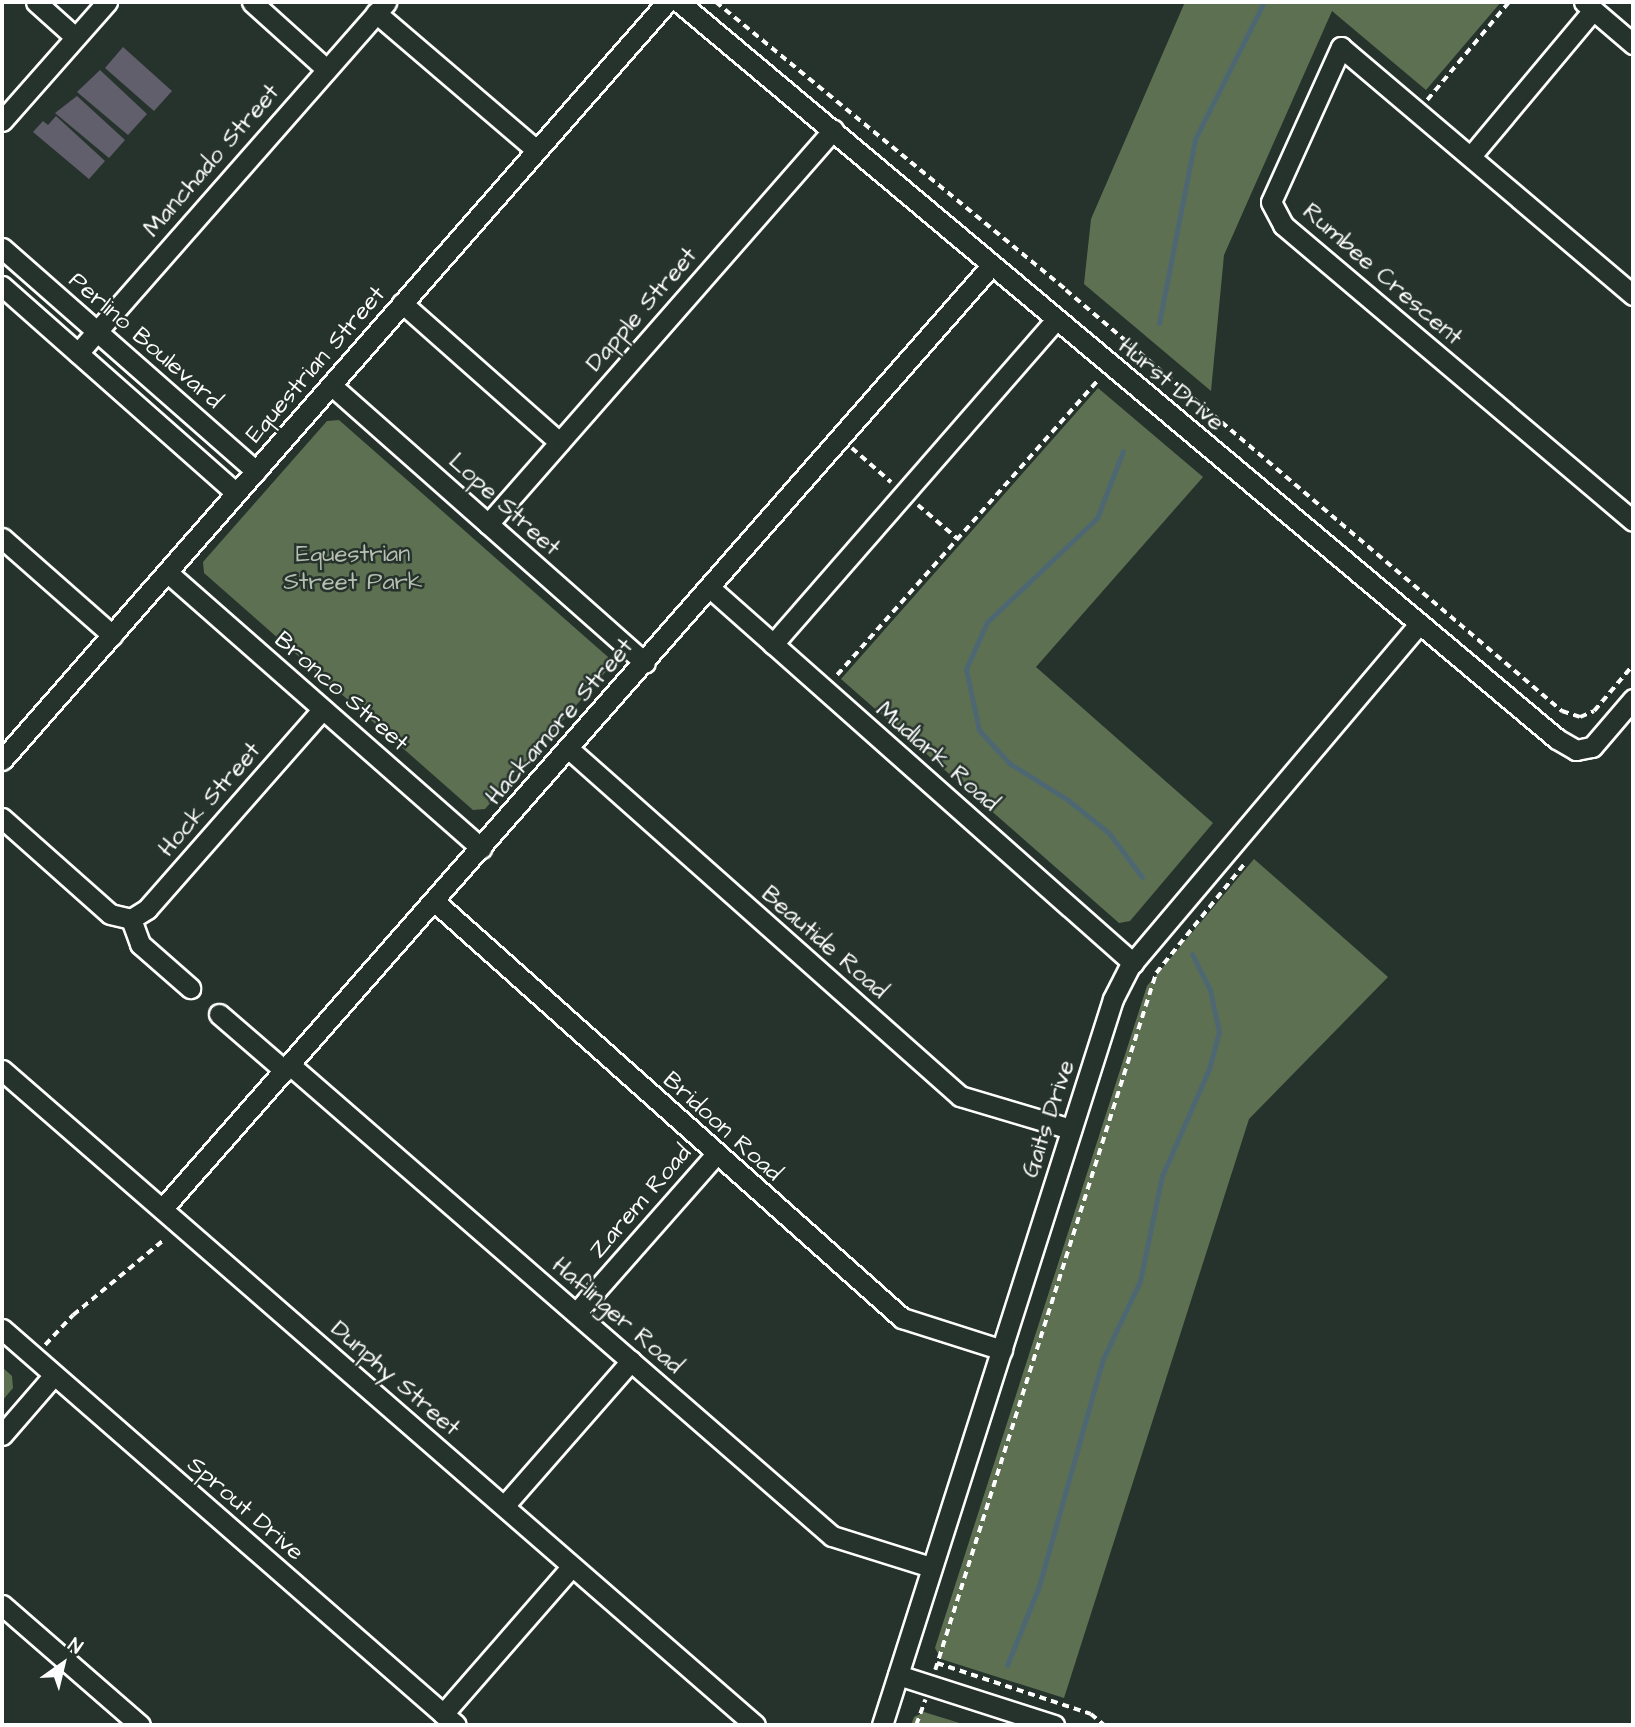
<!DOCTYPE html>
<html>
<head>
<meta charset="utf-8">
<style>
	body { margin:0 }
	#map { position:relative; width:1635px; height:1727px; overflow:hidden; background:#26332d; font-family:"Architects Daughter",sans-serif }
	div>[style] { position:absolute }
	.green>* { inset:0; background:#5e7052 }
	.stream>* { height:5px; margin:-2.5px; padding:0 2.5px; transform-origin:2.5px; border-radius:2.5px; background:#4d6873 }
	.building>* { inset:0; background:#615f6b }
	.path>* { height:3.5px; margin-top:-1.75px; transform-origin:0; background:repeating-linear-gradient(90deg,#fff 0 7px,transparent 0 12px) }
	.roads { filter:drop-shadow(2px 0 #fff) drop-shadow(-2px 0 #fff) drop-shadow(0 2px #fff) drop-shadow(0 -2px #fff) }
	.minor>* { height:19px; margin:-9.5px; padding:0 9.5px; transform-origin:9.5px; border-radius:9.5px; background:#26332d }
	span { translate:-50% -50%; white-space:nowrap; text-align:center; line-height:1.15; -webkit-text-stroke:5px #26332d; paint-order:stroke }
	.street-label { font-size:24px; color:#fff }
	.park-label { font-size:24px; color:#b7bfb1 }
	.frame { position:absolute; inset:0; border:4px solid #fff; pointer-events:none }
	.north { position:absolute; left:28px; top:1629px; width:70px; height:70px; -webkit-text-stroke:5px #26332d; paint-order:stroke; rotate:34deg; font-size:19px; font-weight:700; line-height:28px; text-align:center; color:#fff }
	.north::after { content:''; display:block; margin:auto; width:24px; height:32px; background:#fff; clip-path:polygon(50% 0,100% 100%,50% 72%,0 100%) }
</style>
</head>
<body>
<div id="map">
	<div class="green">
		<div style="clip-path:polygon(1185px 2px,1501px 2px,1426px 90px,1332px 11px,1224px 255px,1211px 391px,1084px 284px,1091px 219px)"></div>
		<div style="clip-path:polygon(1098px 388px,1203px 477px,1036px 667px,1213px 823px,1130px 921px,1119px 923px,841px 679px)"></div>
		<div style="clip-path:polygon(339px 420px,608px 657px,608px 669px,485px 809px,473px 810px,204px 573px,203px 562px,327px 421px)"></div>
		<div style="clip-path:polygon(1254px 859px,1388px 977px,1249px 1119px,1064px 1698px,941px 1659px,935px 1648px,1147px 986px)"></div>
		<div style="clip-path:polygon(2px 1367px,12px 1376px,13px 1388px,2px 1401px)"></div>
		<div style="clip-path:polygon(924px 1712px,966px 1725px,911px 1725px,914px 1717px)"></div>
	</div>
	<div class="stream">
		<div style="left:1159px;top:323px;width:187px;rotate:-78.9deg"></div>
		<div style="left:1195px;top:139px;width:153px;rotate:-63.3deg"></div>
		<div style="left:1123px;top:451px;width:72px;rotate:111.2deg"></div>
		<div style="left:1097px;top:518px;width:151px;rotate:136.6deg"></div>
		<div style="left:987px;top:622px;width:51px;rotate:114.1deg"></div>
		<div style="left:966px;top:669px;width:62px;rotate:78deg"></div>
		<div style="left:979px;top:730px;width:45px;rotate:47.7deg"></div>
		<div style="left:1009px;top:763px;width:70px;rotate:32.1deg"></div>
		<div style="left:1068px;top:800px;width:53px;rotate:38.8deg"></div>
		<div style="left:1109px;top:833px;width:55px;rotate:53.1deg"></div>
		<div style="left:1007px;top:1665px;width:85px;rotate:-67.9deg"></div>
		<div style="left:1039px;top:1586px;width:236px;rotate:-74.3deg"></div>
		<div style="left:1103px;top:1359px;width:86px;rotate:-64.6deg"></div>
		<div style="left:1140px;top:1281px;width:107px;rotate:-78.2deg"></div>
		<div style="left:1162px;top:1176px;width:117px;rotate:-66.3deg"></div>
		<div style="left:1209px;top:1069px;width:38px;rotate:-75deg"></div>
		<div style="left:1219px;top:1032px;width:43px;rotate:-102.1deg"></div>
		<div style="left:1210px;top:990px;width:40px;rotate:-116.6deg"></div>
	</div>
	<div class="building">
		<div style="clip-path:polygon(123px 47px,172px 91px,154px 111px,105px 68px)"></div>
		<div style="clip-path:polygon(100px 70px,147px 114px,128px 135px,77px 92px)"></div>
		<div style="clip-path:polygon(77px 96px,125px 140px,109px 158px,55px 113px)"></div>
		<div style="clip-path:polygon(56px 116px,105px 161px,89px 179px,33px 132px,43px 121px,48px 125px)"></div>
	</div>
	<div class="path">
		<div style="left:716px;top:2px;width:453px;rotate:39.4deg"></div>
		<div style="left:1066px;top:290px;width:651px;rotate:40.32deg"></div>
		<div style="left:1562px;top:711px;width:19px;rotate:18deg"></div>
		<div style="left:1580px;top:717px;width:15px;rotate:-23deg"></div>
		<div style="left:1594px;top:711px;width:60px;rotate:-49.7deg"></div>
		<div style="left:1427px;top:100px;width:128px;rotate:-50.1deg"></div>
		<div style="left:852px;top:448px;width:52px;rotate:41.1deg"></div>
		<div style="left:918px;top:505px;width:52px;rotate:40.4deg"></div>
		<div style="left:837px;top:675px;width:395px;rotate:-48.5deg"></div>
		<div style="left:45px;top:1345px;width:41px;rotate:-47deg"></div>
		<div style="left:73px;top:1315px;width:119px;rotate:-39.6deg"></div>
		<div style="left:937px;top:1663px;width:162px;rotate:18.3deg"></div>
		<div style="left:1091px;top:1714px;width:17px;rotate:40deg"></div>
		<div style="left:935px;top:1670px;width:731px;rotate:-72.41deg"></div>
		<div style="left:1156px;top:973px;width:141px;rotate:-51deg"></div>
		<div style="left:916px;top:1725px;width:27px;rotate:-70deg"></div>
	</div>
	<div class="roads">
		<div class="minor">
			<div style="left:36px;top:2px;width:52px;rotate:41.9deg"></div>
			<div style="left:252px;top:2px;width:98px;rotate:42.1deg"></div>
			<div style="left:679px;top:2px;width:1146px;rotate:40.01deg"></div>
			<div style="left:1557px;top:739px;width:22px;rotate:30deg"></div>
			<div style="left:1576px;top:750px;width:16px;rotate:-11deg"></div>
			<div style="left:1592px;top:747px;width:63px;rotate:-49.5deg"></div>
			<div style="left:1584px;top:2px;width:65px;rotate:40.6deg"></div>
			<div style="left:376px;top:13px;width:209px;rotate:40.5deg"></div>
			<div style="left:2px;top:121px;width:159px;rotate:-48.6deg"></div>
			<div style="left:1471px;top:156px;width:190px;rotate:-50.1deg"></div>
			<div style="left:2px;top:248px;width:338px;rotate:41.3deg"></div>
			<div style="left:2px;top:286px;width:312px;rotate:41.5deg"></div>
			<div style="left:1633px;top:295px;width:383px;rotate:-139.7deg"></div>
			<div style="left:1341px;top:47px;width:170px;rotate:114.3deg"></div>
			<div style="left:1271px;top:202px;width:26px;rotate:62deg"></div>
			<div style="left:1283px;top:225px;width:458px;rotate:40.2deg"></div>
			<div style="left:402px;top:303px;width:210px;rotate:41.5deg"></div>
			<div style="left:78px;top:353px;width:467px;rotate:-48.7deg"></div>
			<div style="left:331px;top:385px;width:419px;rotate:41.5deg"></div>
			<div style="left:488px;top:524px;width:524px;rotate:-48.79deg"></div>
			<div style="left:2px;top:538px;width:147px;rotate:41.4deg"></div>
			<div style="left:168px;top:573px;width:417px;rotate:41.3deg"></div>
			<div style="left:709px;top:587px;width:567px;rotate:41.57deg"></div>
			<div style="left:773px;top:644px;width:429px;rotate:-48.9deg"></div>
			<div style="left:569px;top:749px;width:523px;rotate:41.59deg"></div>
			<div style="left:960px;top:1096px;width:116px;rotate:16.6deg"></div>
			<div style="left:2px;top:760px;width:1008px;rotate:-48.74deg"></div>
			<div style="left:2px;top:818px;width:144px;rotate:41.6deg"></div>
			<div style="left:110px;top:914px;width:22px;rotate:13deg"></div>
			<div style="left:131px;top:919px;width:19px;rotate:-32deg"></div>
			<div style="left:147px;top:909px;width:266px;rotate:-48.7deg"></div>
			<div style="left:434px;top:901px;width:627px;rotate:41.7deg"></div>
			<div style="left:902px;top:1318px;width:105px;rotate:17.7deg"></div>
			<div style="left:131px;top:919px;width:27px;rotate:70deg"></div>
			<div style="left:140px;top:944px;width:67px;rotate:41.3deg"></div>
			<div style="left:219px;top:1014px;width:87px;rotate:40.8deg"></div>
			<div style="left:290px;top:1065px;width:718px;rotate:40.99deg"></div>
			<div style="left:832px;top:1536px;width:104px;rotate:17.4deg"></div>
			<div style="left:2px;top:1070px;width:998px;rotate:41.02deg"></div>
			<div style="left:163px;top:1208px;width:1254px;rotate:-48.69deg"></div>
			<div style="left:576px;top:1313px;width:212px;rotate:-48.6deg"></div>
			<div style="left:2px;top:1329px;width:602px;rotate:41.1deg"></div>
			<div style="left:2px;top:1435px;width:79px;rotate:-49.1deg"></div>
			<div style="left:504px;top:1506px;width:193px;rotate:-48.8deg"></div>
			<div style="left:2px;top:1605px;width:183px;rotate:41deg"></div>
			<div style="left:898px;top:1675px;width:164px;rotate:17.8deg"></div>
			<div style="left:443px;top:1714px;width:196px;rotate:-48.9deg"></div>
			<div style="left:882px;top:1725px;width:762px;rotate:-72.35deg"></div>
			<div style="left:1113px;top:999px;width:37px;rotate:-63deg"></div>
			<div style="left:1130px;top:966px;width:446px;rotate:-49.8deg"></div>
		</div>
	</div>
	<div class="street-label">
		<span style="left:212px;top:161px;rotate:-49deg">Manchado Street</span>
		<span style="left:1382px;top:275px;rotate:41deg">Rumbee Crescent</span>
		<span style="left:642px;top:310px;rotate:-49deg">Dapple Street</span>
		<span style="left:145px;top:341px;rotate:41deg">Perlino Boulevard</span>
		<span style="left:316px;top:365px;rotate:-49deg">Equestrian Street</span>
		<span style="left:1171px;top:385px;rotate:40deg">Hurst Drive</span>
		<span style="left:504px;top:505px;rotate:42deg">Lope Street</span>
		<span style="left:341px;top:692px;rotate:41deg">Bronco Street</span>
		<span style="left:560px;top:722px;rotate:-49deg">Hackamore Street</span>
		<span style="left:937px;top:757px;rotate:41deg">Mudlark Road</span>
		<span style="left:210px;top:800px;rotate:-49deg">Hock Street</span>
		<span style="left:824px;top:943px;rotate:41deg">Beautide Road</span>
		<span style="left:1049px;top:1119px;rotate:-72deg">Gaits Drive</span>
		<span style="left:722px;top:1127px;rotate:42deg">Bridoon Road</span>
		<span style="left:641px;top:1202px;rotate:-49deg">Zarem Road</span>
		<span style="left:617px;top:1316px;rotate:41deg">Haflinger Road</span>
		<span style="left:395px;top:1379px;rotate:41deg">Dunphy Street</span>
		<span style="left:245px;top:1509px;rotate:41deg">Sprout Drive</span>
	</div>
	<div class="park-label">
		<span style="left:353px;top:569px">Equestrian<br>Street Park</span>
	</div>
	<div class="frame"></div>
	<div class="north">N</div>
</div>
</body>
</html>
